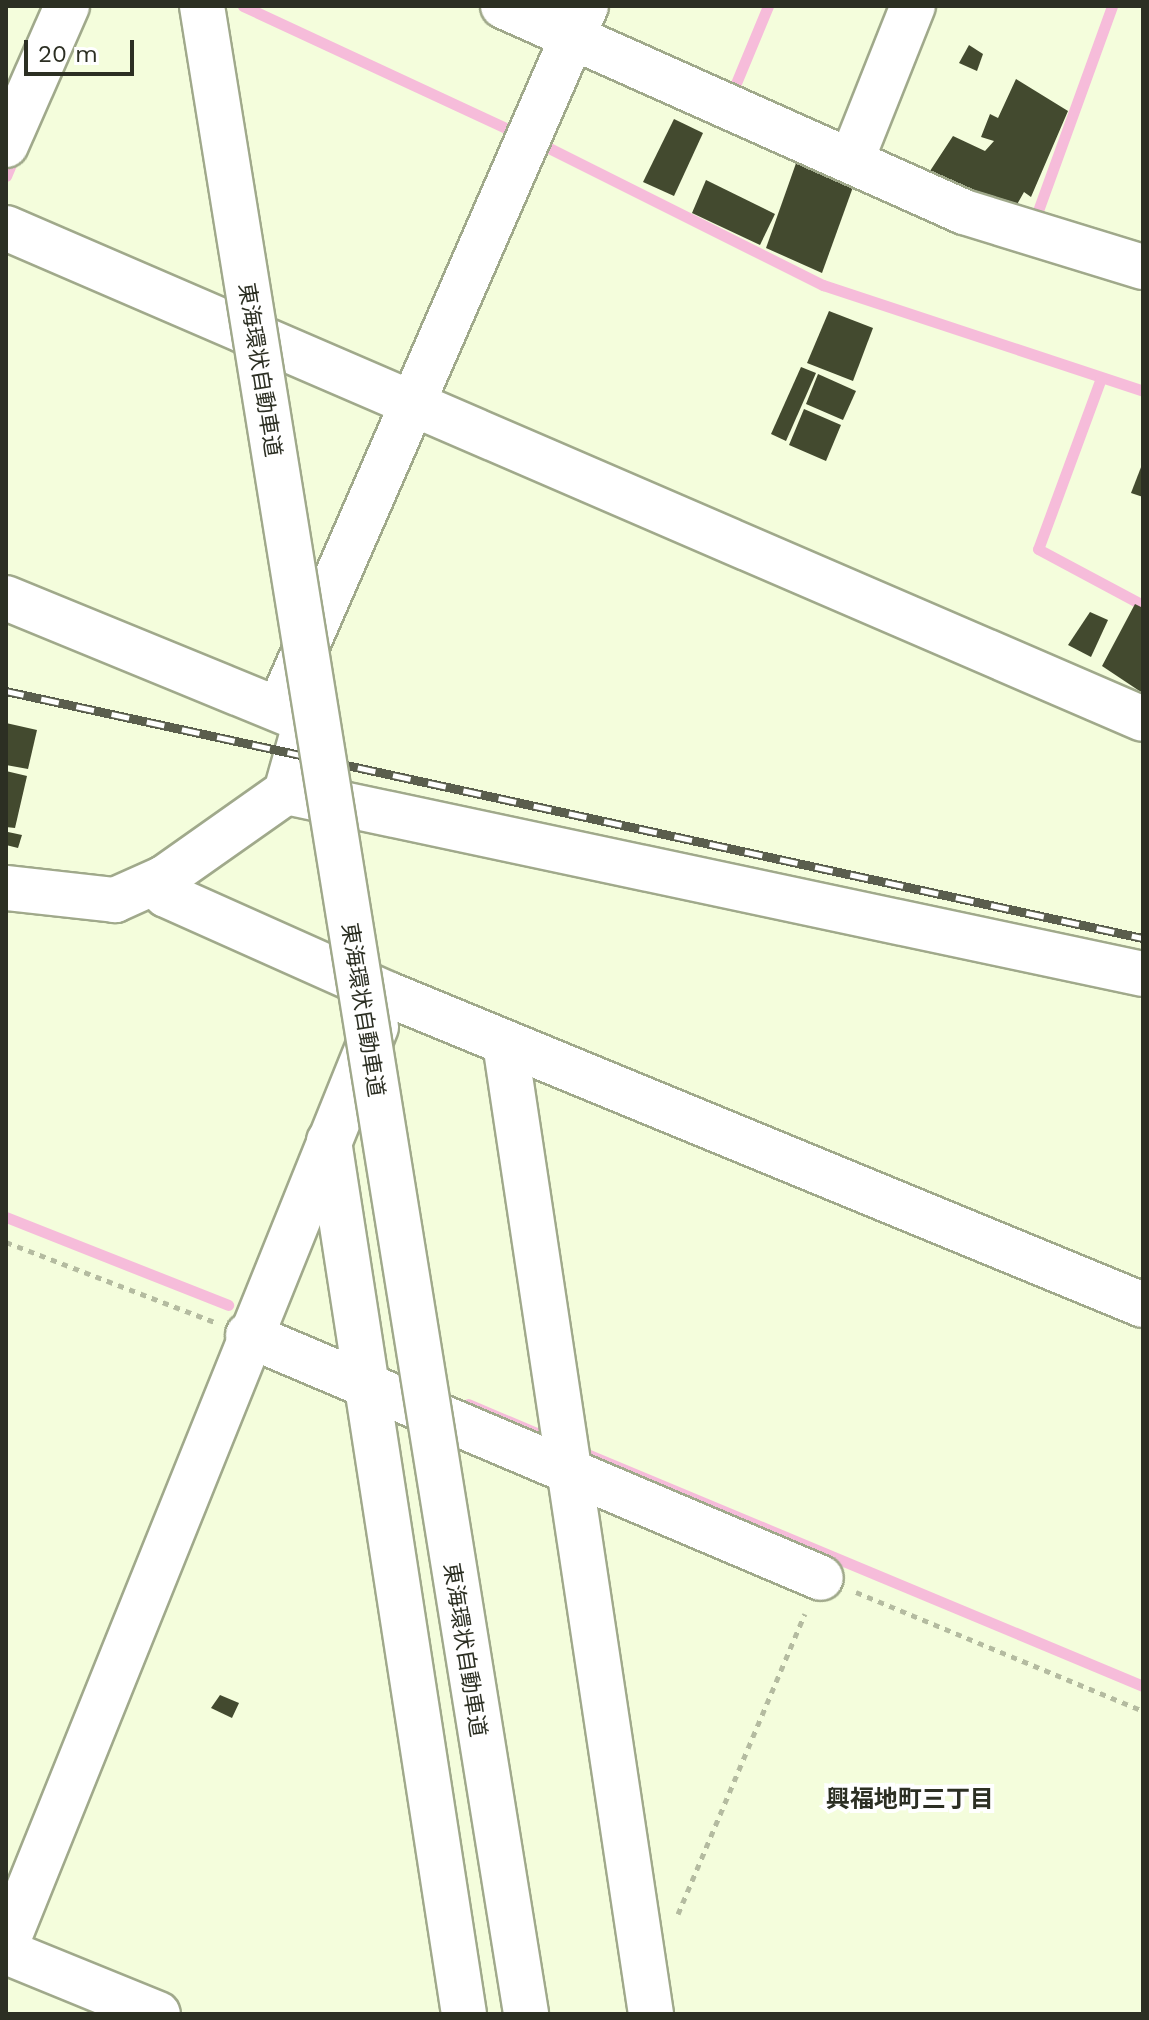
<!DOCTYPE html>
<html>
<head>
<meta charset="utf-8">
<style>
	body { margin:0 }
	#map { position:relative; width:1149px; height:2020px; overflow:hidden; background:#f4fddc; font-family:"Work Sans","Noto Sans JP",sans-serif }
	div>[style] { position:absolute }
	.stream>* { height:11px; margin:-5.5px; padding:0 5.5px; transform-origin:5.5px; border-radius:5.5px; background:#f6bcda }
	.building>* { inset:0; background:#434a2f }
	.path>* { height:5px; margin-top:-2.5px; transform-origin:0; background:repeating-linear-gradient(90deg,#b4bba0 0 6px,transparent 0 12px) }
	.roads { filter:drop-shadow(2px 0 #a0a98b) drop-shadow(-2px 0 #a0a98b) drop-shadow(0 2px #a0a98b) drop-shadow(0 -2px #a0a98b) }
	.minor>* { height:44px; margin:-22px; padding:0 22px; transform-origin:22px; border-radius:22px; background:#fff }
	.rail>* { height:9px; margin-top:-4.5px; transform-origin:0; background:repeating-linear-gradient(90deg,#fff 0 18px,#5a5e4d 0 36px); box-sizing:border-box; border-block:2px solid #5a5e4d }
	.bridges { filter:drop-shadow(2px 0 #a0a98b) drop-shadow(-2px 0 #a0a98b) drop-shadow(0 2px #a0a98b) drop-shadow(0 -2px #a0a98b) }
	.highway-bridge>* { height:44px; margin:-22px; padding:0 22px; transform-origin:22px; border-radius:22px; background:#fff }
	span { translate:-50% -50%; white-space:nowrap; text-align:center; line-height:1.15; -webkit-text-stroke:8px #fff; paint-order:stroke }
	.street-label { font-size:22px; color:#2c2f23 }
	.neighbourhood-label { font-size:24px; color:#2c2f23; font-weight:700 }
	.frame { position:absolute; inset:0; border:8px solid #2c2f23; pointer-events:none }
	.scale { position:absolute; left:24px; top:40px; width:110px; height:36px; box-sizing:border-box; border:4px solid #2c2f23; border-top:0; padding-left:10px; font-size:24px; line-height:28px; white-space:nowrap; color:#2c2f23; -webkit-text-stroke:6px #fff; paint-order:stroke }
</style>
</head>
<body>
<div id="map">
	<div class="stream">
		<div style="left:243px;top:6px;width:304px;rotate:24.9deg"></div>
		<div style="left:734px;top:88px;width:89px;rotate:-67.5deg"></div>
		<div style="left:535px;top:141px;width:322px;rotate:26.6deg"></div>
		<div style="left:823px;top:285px;width:337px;rotate:18.3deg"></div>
		<div style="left:6px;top:176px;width:25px;rotate:-67deg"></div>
		<div style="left:1035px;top:219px;width:226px;rotate:-70.1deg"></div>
		<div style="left:1101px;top:378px;width:182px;rotate:110.2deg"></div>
		<div style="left:1038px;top:549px;width:119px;rotate:28.1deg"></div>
		<div style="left:6px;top:1217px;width:239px;rotate:21.6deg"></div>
		<div style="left:468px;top:1404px;width:95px;rotate:23deg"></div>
		<div style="left:575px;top:1449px;width:615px;rotate:22.65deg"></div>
	</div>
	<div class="building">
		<div style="clip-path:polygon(969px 45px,983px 54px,977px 71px,959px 63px)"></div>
		<div style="clip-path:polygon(1016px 79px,1068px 111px,1031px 197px,1024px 192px,1015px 208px,930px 171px,953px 136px,985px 151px,994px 141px,981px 137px,990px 114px,998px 118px)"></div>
		<div style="clip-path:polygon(674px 119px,703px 133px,674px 196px,643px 182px)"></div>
		<div style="clip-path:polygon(800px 152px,857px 176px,822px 273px,766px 248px)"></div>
		<div style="clip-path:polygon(706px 180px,775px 214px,760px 245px,692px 213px)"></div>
		<div style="clip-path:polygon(829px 311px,873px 328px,853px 381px,807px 363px)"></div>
		<div style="clip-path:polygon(801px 367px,816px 373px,786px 441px,771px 434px)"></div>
		<div style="clip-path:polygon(818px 374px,856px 391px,843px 420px,806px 404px)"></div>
		<div style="clip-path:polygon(804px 409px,841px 425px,826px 461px,789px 445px)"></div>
		<div style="clip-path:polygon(1143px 462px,1143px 497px,1131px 493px)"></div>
		<div style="clip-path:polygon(1135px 604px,1143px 608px,1141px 692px,1102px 666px)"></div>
		<div style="clip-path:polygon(1090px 612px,1108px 620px,1091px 657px,1068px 645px)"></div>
		<div style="clip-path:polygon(6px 723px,37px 730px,28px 769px,6px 765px)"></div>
		<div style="clip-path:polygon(6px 771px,27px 776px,15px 828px,6px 827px)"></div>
		<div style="clip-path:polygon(8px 832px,22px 835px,18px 848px,6px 845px)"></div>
		<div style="clip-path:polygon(220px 1695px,239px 1703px,232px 1718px,211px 1708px)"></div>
	</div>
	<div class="path">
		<div style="left:6px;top:1242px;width:223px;rotate:21deg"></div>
		<div style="left:856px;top:1592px;width:311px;rotate:22.5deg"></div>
		<div style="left:678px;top:1914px;width:326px;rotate:-67.1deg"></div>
	</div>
	<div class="roads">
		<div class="minor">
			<div style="left:503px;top:6px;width:505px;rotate:24.08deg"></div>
			<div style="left:964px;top:212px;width:187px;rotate:17.1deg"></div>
			<div style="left:6px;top:145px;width:152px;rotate:-66.3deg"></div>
			<div style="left:852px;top:159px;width:165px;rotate:-68.3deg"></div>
			<div style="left:6px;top:228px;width:1238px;rotate:23.36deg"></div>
			<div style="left:6px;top:598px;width:324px;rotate:22.3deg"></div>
			<div style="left:306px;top:721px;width:74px;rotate:105.7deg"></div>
			<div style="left:286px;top:792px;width:149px;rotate:144.8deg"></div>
			<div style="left:164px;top:878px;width:54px;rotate:155.8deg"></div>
			<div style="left:115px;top:900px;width:110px;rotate:-173.7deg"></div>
			<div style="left:280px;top:707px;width:765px;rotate:-66.42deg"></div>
			<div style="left:286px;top:792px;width:876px;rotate:11.99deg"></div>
			<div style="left:164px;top:878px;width:17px;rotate:83deg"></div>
			<div style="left:166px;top:895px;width:245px;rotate:24.1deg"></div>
			<div style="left:390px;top:995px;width:814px;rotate:22.38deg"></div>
			<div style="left:505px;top:1043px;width:982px;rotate:81.45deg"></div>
			<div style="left:329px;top:1141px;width:883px;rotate:81.21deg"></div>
			<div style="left:248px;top:1335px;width:622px;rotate:22.98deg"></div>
			<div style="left:6px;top:1945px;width:990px;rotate:-68.05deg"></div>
			<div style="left:6px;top:1952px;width:164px;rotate:22.2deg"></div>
		</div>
	</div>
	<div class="rail">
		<div style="left:6px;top:691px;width:1164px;rotate:12.26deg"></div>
	</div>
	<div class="bridges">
		<div class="highway-bridge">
			<div style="left:202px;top:6px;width:2034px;rotate:80.83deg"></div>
		</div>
	</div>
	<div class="street-label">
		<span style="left:260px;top:370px;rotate:81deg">東海環状自動車道</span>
		<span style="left:363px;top:1010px;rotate:81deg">東海環状自動車道</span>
		<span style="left:465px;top:1650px;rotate:81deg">東海環状自動車道</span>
	</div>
	<div class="neighbourhood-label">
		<span style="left:910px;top:1800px">興福地町三丁目</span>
	</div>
	<div class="frame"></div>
	<div class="scale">20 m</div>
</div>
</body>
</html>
